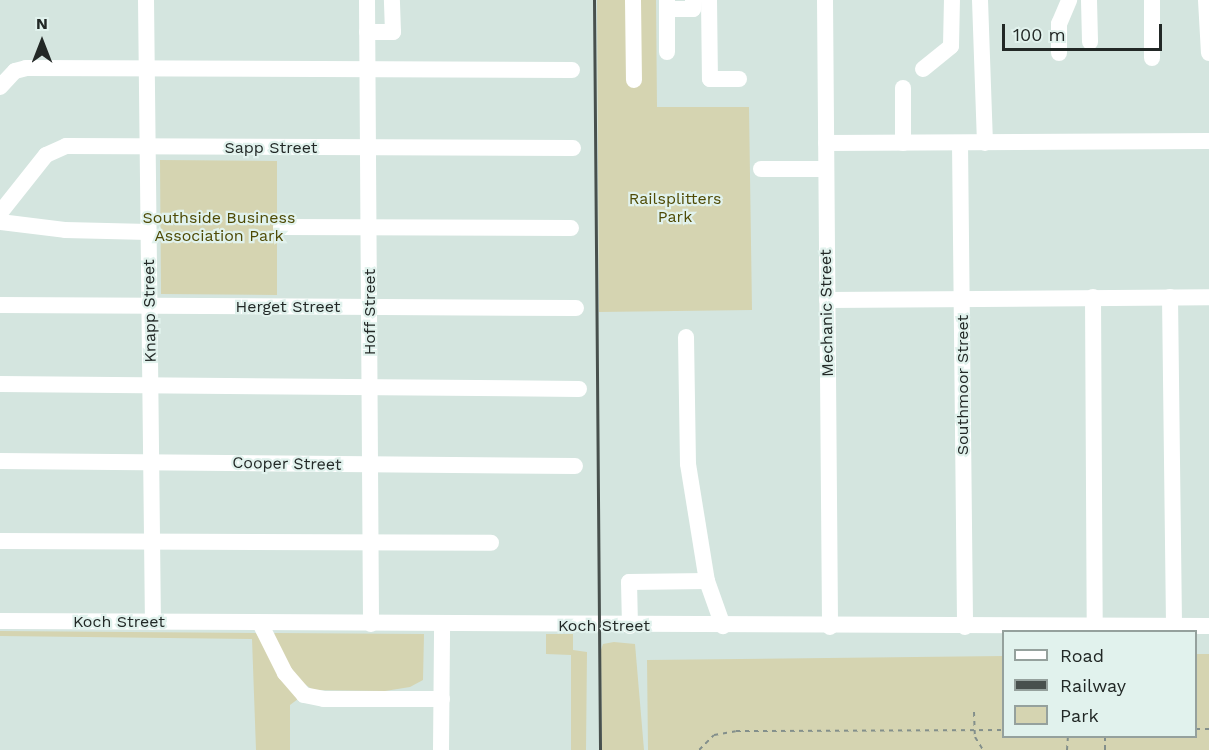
<!DOCTYPE html>
<html>
<head>
<meta charset="utf-8">
<style>
	body { margin:0 }
	#map { position:relative; width:1209px; height:750px; overflow:hidden; background:#d4e5df; font-family:"Work Sans",sans-serif }
	div>[style] { position:absolute }
	.green>* { inset:0; background:#d5d4b1 }
	.path>* { height:2px; margin-top:-1px; transform-origin:0; background:repeating-linear-gradient(90deg,#838f8b 0 4.5px,transparent 0 9px) }
	.minor>* { height:16px; margin:-8px; padding:0 8px; transform-origin:8px; border-radius:8px; background:#fff }
	.rail>* { height:3px; margin:-1.5px; padding:0 1.5px; transform-origin:1.5px; border-radius:1.5px; background:#48504d }
	span { translate:-50% -50%; white-space:nowrap; text-align:center; line-height:1.15; -webkit-text-stroke:4.5px #e1f2ed; paint-order:stroke }
	.street-label { font-size:16px; color:#222826 }
	.park-label { font-size:16px; color:#4e4a05 }
	.legend { position:absolute; left:1002px; top:630px; width:195px; height:108px; box-sizing:border-box; background:#e1f2ed; border:2px solid #95a19d; margin:0; padding:8px 10px; list-style:none; font-size:18px; color:#222826 }
	.legend li { display:flex; align-items:center; gap:12px; height:30px }
	.legend b { width:30px; border:2px solid #95a19d }
	.north { position:absolute; left:12px; top:12px; width:60px; height:60px; -webkit-text-stroke:4px #e1f2ed; paint-order:stroke; rotate:0deg; font-size:16px; font-weight:700; line-height:24px; text-align:center; color:#222826 }
	.north::after { content:''; display:block; margin:auto; width:21px; height:27px; background:#222826; clip-path:polygon(50% 0,100% 100%,50% 72%,0 100%) }
	.scale { position:absolute; left:1002px; top:24px; width:160px; height:27px; box-sizing:border-box; border:3px solid #222826; border-top:0; padding-left:8px; font-size:18px; line-height:21px; white-space:nowrap; color:#222826; -webkit-text-stroke:4px #e1f2ed; paint-order:stroke }
</style>
</head>
<body>
<div id="map">
	<div class="green">
		<div style="clip-path:polygon(597px 0,656px 0,657px 107px,749px 107px,752px 310px,599px 312px)"></div>
		<div style="clip-path:polygon(160px 160px,277px 161px,277px 295px,161px 294px)"></div>
		<div style="clip-path:polygon(0 631px,256px 633px,298px 699px,290px 705px,290px 750px,256px 750px,252px 639px,0 636px)"></div>
		<div style="clip-path:polygon(275px 633px,424px 634px,423px 680px,410px 687px,385px 691px,313px 690px,296px 678px,272px 635px)"></div>
		<div style="clip-path:polygon(546px 634px,573px 634px,573px 650px,587px 652px,586px 750px,571px 750px,571px 655px,546px 654px)"></div>
		<div style="clip-path:polygon(614px 642px,635px 644px,644px 750px,602px 750px,601px 650px,603px 644px)"></div>
		<div style="clip-path:polygon(1196px 654px,1209px 654px,1209px 750px,648px 750px,647px 660px,1003px 656px,1004px 736px,1196px 736px)"></div>
	</div>
	<div class="path">
		<div style="left:974px;top:712px;width:25px;rotate:88deg"></div>
		<div style="left:975px;top:737px;width:15px;rotate:58deg"></div>
		<div style="left:1196px;top:729px;width:13px"></div>
		<div style="left:1105px;top:736px;width:14px;rotate:90deg"></div>
		<div style="left:699px;top:750px;width:21px;rotate:-45deg"></div>
		<div style="left:714px;top:735px;width:22px;rotate:-10deg"></div>
		<div style="left:736px;top:731px;width:268px;rotate:-0.2deg"></div>
		<div style="left:1067px;top:750px;width:14px;rotate:-86deg"></div>
	</div>
	<div class="minor">
		<div style="left:146px;top:0;width:622px;rotate:89.36deg"></div>
		<div style="left:367px;top:0;width:624px;rotate:89.63deg"></div>
		<div style="left:633px;top:0;width:80px;rotate:89.3deg"></div>
		<div style="left:667px;top:0;width:9px;rotate:90deg"></div>
		<div style="left:667px;top:9px;width:26px"></div>
		<div style="left:693px;top:9px;width:9px;rotate:-90deg"></div>
		<div style="left:709px;top:0;width:79px;rotate:89.3deg"></div>
		<div style="left:710px;top:79px;width:29px"></div>
		<div style="left:825px;top:0;width:627px;rotate:89.54deg"></div>
		<div style="left:980px;top:0;width:143px;rotate:88deg"></div>
		<div style="left:1089px;top:0;width:42px;rotate:88.6deg"></div>
		<div style="left:1152px;top:0;width:58px;rotate:90deg"></div>
		<div style="left:1206px;top:0;width:53px;rotate:86.8deg"></div>
		<div style="left:667px;top:9px;width:43px;rotate:90deg"></div>
		<div style="left:367px;top:32px;width:26px"></div>
		<div style="left:393px;top:32px;width:32px;rotate:-92deg"></div>
		<div style="left:1059px;top:53px;width:29px;rotate:-90deg"></div>
		<div style="left:1059px;top:24px;width:26px;rotate:-67deg"></div>
		<div style="left:923px;top:69px;width:36px;rotate:-39deg"></div>
		<div style="left:951px;top:46px;width:46px;rotate:-88.8deg"></div>
		<div style="left:0;top:87px;width:22px;rotate:-47deg"></div>
		<div style="left:15px;top:71px;width:11px;rotate:-15deg"></div>
		<div style="left:26px;top:68px;width:546px;rotate:0.21deg"></div>
		<div style="left:826px;top:143px;width:383px;rotate:-0.3deg"></div>
		<div style="left:903px;top:143px;width:55px;rotate:-90deg"></div>
		<div style="left:960px;top:143px;width:484px;rotate:89.4deg"></div>
		<div style="left:761px;top:169px;width:65px"></div>
		<div style="left:0;top:213px;width:74px;rotate:-51.6deg"></div>
		<div style="left:46px;top:155px;width:22px;rotate:-24deg"></div>
		<div style="left:66px;top:146px;width:507px;rotate:0.23deg"></div>
		<div style="left:0;top:222px;width:65px;rotate:7deg"></div>
		<div style="left:65px;top:230px;width:84px;rotate:1.4deg"></div>
		<div style="left:281px;top:227px;width:290px;rotate:0.2deg"></div>
		<div style="left:1093px;top:297px;width:330px;rotate:89.7deg"></div>
		<div style="left:1170px;top:297px;width:329px;rotate:89.3deg"></div>
		<div style="left:827px;top:300px;width:382px;rotate:-0.4deg"></div>
		<div style="left:0;top:305px;width:576px;rotate:0.3deg"></div>
		<div style="left:686px;top:337px;width:127px;rotate:89.1deg"></div>
		<div style="left:688px;top:464px;width:119px;rotate:80.8deg"></div>
		<div style="left:707px;top:581px;width:48px;rotate:70.4deg"></div>
		<div style="left:0;top:384px;width:579px;rotate:0.49deg"></div>
		<div style="left:0;top:461px;width:575px;rotate:0.5deg"></div>
		<div style="left:0;top:541px;width:491px;rotate:0.2deg"></div>
		<div style="left:0;top:621px;width:1209px;rotate:0.24deg"></div>
		<div style="left:260px;top:623px;width:56px;rotate:63.4deg"></div>
		<div style="left:285px;top:673px;width:29px;rotate:49deg"></div>
		<div style="left:304px;top:695px;width:20px;rotate:11deg"></div>
		<div style="left:324px;top:699px;width:118px"></div>
		<div style="left:630px;top:626px;width:44px;rotate:-91.3deg"></div>
		<div style="left:629px;top:582px;width:78px;rotate:-0.7deg"></div>
		<div style="left:441px;top:750px;width:125px;rotate:-89.5deg"></div>
	</div>
	<div class="rail">
		<div style="left:594px;top:0;width:750px;rotate:89.54deg"></div>
	</div>
	<div class="street-label">
		<span style="left:271px;top:148px">Sapp Street</span>
		<span style="left:288px;top:307px">Herget Street</span>
		<span style="left:150px;top:311px;rotate:-91deg">Knapp Street</span>
		<span style="left:370px;top:312px;rotate:-90deg">Hoff Street</span>
		<span style="left:827px;top:313px;rotate:-91deg">Mechanic Street</span>
		<span style="left:963px;top:385px;rotate:-90deg">Southmoor Street</span>
		<span style="left:287px;top:464px;rotate:1deg">Cooper Street</span>
		<span style="left:119px;top:622px">Koch Street</span>
		<span style="left:604px;top:626px">Koch Street</span>
	</div>
	<div class="park-label">
		<span style="left:675px;top:208px">Railsplitters<br>Park</span>
		<span style="left:219px;top:227px">Southside Business<br>Association Park</span>
	</div>
	<ul class="legend">
	<li><b style="height:8px;background:#fff"></b>Road</li>
	<li><b style="height:8px;background:#48504d"></b>Railway</li>
	<li><b style="height:16px;background:#d5d4b1"></b>Park</li>
	</ul>
	<div class="north">N</div>
	<div class="scale">100 m</div>
</div>
</body>
</html>
